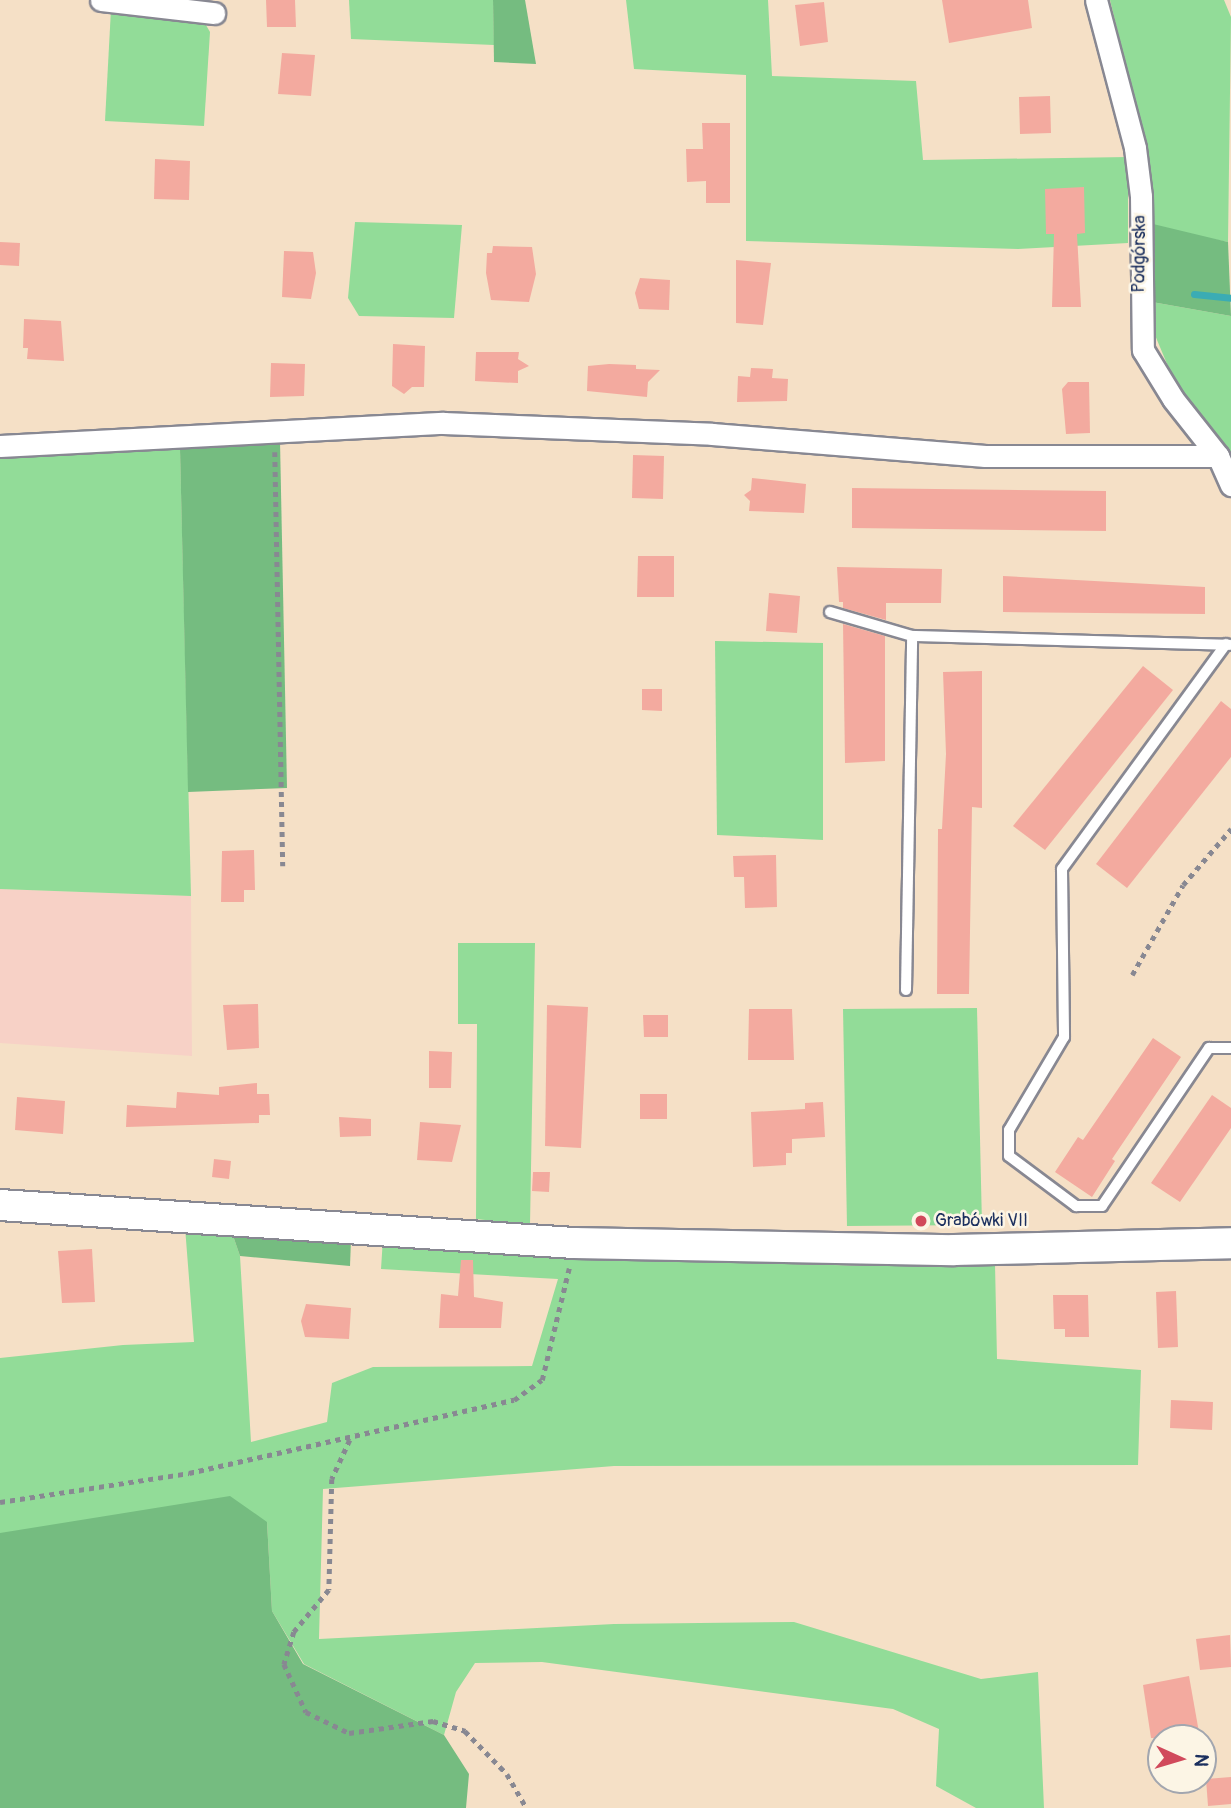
<!DOCTYPE html>
<html>
<head>
<meta charset="utf-8">
<style>
	body { margin:0 }
	#map { position:relative; width:1231px; height:1808px; overflow:hidden; background:#f5e0c6; font-family:Pangolin,sans-serif }
	div>[style] { position:absolute }
	.built>* { inset:0; background:#f7d1c6 }
	.green>* { inset:0; background:#92dc98 }
	.forest>* { inset:0; background:#75bc80 }
	.stream>* { height:7px; margin:-3.5px; padding:0 3.5px; transform-origin:3.5px; border-radius:3.5px; background:#3bacb4 }
	.building>* { inset:0; background:#f3aa9f }
	.path>* { height:4.5px; margin-top:-2.25px; transform-origin:0; background:repeating-linear-gradient(90deg,#888892 0 5px,transparent 0 10px) }
	.roads { filter:drop-shadow(2px 0 #888892) drop-shadow(-2px 0 #888892) drop-shadow(0 2px #888892) drop-shadow(0 -2px #888892) }
	.lane>* { height:10px; margin:-5px; padding:0 5px; transform-origin:5px; border-radius:5px; background:#fff }
	.street>* { height:21px; margin:-10.5px; padding:0 10.5px; transform-origin:10.5px; border-radius:10.5px; background:#fff }
	.secondary>* { height:30px; margin:-15px; padding:0 15px; transform-origin:15px; border-radius:15px; background:#fff }
	.dots>* { width:19px; height:19px; translate:-50% -50%; box-sizing:border-box; border:4px solid #fcf5e5; border-radius:50% }
	span { translate:-50% -50%; white-space:nowrap; text-align:center; line-height:1.15; -webkit-text-stroke:5px #fcf5e5; paint-order:stroke }
	.street-label { font-size:18px; color:#1b2f5e }
	.poi-label { font-size:18px; color:#1b2f5e }
	.left { translate:0 -50%; text-align:left }
	.north { position:absolute; left:1147px; top:1724px; width:70px; height:70px; box-sizing:border-box; background:#fcf5e5; border:2px solid #a2a6af; border-radius:50%; rotate:94deg; font-size:19px; font-weight:700; line-height:28px; text-align:center; color:#1b2f5e }
	.north::after { content:''; display:block; margin:auto; width:24px; height:32px; background:#d1495b; clip-path:polygon(50% 0,100% 100%,50% 72%,0 100%) }
</style>
</head>
<body>
<div id="map">
	<div class="built">
		<div style="clip-path:polygon(0 889px,191px 896px,192px 1056px,0 1043px)"></div>
	</div>
	<div class="green">
		<div style="clip-path:polygon(349px 0,493px 0,494px 45px,351px 39px)"></div>
		<div style="clip-path:polygon(626px 0,768px 0,772px 76px,916px 81px,923px 160px,1128px 157px,1128px 243px,1018px 249px,746px 241px,746px 75px,634px 69px)"></div>
		<div style="clip-path:polygon(1110px 0,1224px 0,1231px 17px,1228px 242px,1153px 228px,1148px 156px)"></div>
		<div style="clip-path:polygon(111px 9px,203px 20px,210px 32px,204px 126px,105px 121px)"></div>
		<div style="clip-path:polygon(355px 222px,462px 225px,454px 318px,359px 316px,348px 298px)"></div>
		<div style="clip-path:polygon(1152px 302px,1231px 316px,1231px 454px,1175px 383px,1152px 328px)"></div>
		<div style="clip-path:polygon(180px 449px,191px 896px,0 889px,0 453px)"></div>
		<div style="clip-path:polygon(715px 641px,823px 643px,823px 840px,717px 835px)"></div>
		<div style="clip-path:polygon(458px 943px,535px 943px,530px 1225px,476px 1219px,477px 1024px,458px 1024px)"></div>
		<div style="clip-path:polygon(977px 1008px,982px 1225px,847px 1226px,843px 1009px)"></div>
		<div style="clip-path:polygon(185px 1227px,230px 1227px,240px 1256px,251px 1442px,327px 1422px,332px 1383px,373px 1367px,532px 1366px,558px 1279px,381px 1269px,383px 1238px,564px 1258px,873px 1266px,995px 1264px,997px 1359px,1141px 1370px,1138px 1465px,614px 1466px,323px 1489px,319px 1639px,614px 1624px,794px 1622px,981px 1679px,1038px 1672px,1044px 1808px,976px 1808px,936px 1786px,939px 1729px,893px 1709px,542px 1662px,475px 1663px,456px 1692px,444px 1735px,304px 1664px,272px 1611px,267px 1522px,0 1534px,0 1358px,123px 1345px,194px 1342px)"></div>
	</div>
	<div class="forest">
		<div style="clip-path:polygon(493px 0,525px 0,536px 64px,494px 62px)"></div>
		<div style="clip-path:polygon(1153px 224px,1228px 242px,1231px 316px,1152px 302px)"></div>
		<div style="clip-path:polygon(280px 441px,287px 788px,188px 792px,180px 449px)"></div>
		<div style="clip-path:polygon(230px 1227px,351px 1240px,350px 1266px,240px 1256px)"></div>
		<div style="clip-path:polygon(230px 1496px,267px 1522px,272px 1611px,303px 1664px,444px 1735px,469px 1774px,466px 1808px,0 1808px,0 1533px)"></div>
	</div>
	<div class="stream">
		<div style="left:1194px;top:294px;width:37px;rotate:6deg"></div>
	</div>
	<div class="building">
		<div style="clip-path:polygon(266px 0,295px 0,296px 27px,267px 27px)"></div>
		<div style="clip-path:polygon(942px 0,1028px 0,1032px 28px,949px 43px)"></div>
		<div style="clip-path:polygon(824px 2px,828px 42px,800px 46px,795px 5px)"></div>
		<div style="clip-path:polygon(282px 53px,315px 55px,311px 96px,278px 94px)"></div>
		<div style="clip-path:polygon(1050px 96px,1051px 133px,1020px 134px,1019px 97px)"></div>
		<div style="clip-path:polygon(702px 123px,730px 123px,730px 203px,706px 203px,706px 181px,687px 182px,686px 149px,703px 149px)"></div>
		<div style="clip-path:polygon(155px 159px,190px 161px,189px 200px,154px 199px)"></div>
		<div style="clip-path:polygon(1084px 187px,1085px 233px,1077px 234px,1081px 307px,1052px 307px,1054px 234px,1046px 234px,1045px 189px)"></div>
		<div style="clip-path:polygon(0 242px,20px 243px,19px 266px,0 265px)"></div>
		<div style="clip-path:polygon(493px 246px,532px 247px,536px 274px,529px 302px,491px 300px,486px 273px,487px 253px,492px 253px)"></div>
		<div style="clip-path:polygon(284px 251px,313px 252px,316px 273px,311px 299px,282px 297px)"></div>
		<div style="clip-path:polygon(736px 260px,771px 263px,763px 325px,736px 323px)"></div>
		<div style="clip-path:polygon(640px 278px,670px 280px,669px 310px,639px 309px,635px 293px)"></div>
		<div style="clip-path:polygon(24px 319px,61px 321px,64px 361px,27px 359px,28px 348px,23px 348px)"></div>
		<div style="clip-path:polygon(393px 344px,425px 346px,424px 387px,412px 387px,404px 394px,392px 386px)"></div>
		<div style="clip-path:polygon(476px 352px,519px 352px,518px 359px,529px 366px,518px 371px,518px 383px,475px 381px)"></div>
		<div style="clip-path:polygon(271px 363px,305px 364px,304px 396px,270px 397px)"></div>
		<div style="clip-path:polygon(609px 364px,636px 365px,636px 369px,660px 370px,648px 382px,647px 397px,587px 391px,588px 366px)"></div>
		<div style="clip-path:polygon(751px 368px,773px 369px,772px 378px,788px 379px,787px 401px,737px 402px,738px 376px,750px 377px)"></div>
		<div style="clip-path:polygon(1068px 382px,1089px 382px,1090px 433px,1066px 434px,1062px 389px)"></div>
		<div style="clip-path:polygon(633px 455px,664px 456px,663px 499px,632px 498px)"></div>
		<div style="clip-path:polygon(752px 478px,806px 484px,804px 513px,749px 511px,750px 501px,744px 495px,751px 490px)"></div>
		<div style="clip-path:polygon(852px 488px,1106px 491px,1106px 531px,852px 528px)"></div>
		<div style="clip-path:polygon(638px 556px,674px 556px,674px 597px,637px 597px)"></div>
		<div style="clip-path:polygon(837px 567px,942px 569px,941px 603px,886px 603px,886px 620px,843px 608px,843px 602px,839px 602px)"></div>
		<div style="clip-path:polygon(1003px 576px,1205px 587px,1205px 614px,1003px 612px)"></div>
		<div style="clip-path:polygon(769px 593px,800px 596px,797px 633px,766px 631px)"></div>
		<div style="clip-path:polygon(843px 624px,885px 636px,885px 761px,845px 763px)"></div>
		<div style="clip-path:polygon(1143px 666px,1173px 690px,1045px 850px,1013px 826px)"></div>
		<div style="clip-path:polygon(982px 671px,982px 808px,972px 807px,969px 994px,937px 994px,938px 829px,942px 829px,946px 754px,943px 672px)"></div>
		<div style="clip-path:polygon(642px 689px,662px 689px,662px 711px,642px 710px)"></div>
		<div style="clip-path:polygon(1221px 701px,1231px 709px,1231px 757px,1127px 888px,1096px 864px)"></div>
		<div style="clip-path:polygon(254px 850px,255px 890px,244px 890px,244px 902px,221px 902px,222px 851px)"></div>
		<div style="clip-path:polygon(776px 855px,777px 907px,745px 908px,744px 877px,734px 877px,733px 856px)"></div>
		<div style="clip-path:polygon(258px 1004px,259px 1048px,227px 1050px,223px 1005px)"></div>
		<div style="clip-path:polygon(547px 1005px,588px 1007px,581px 1148px,545px 1146px)"></div>
		<div style="clip-path:polygon(749px 1009px,792px 1009px,794px 1060px,748px 1060px)"></div>
		<div style="clip-path:polygon(643px 1015px,668px 1015px,668px 1037px,644px 1037px)"></div>
		<div style="clip-path:polygon(1153px 1038px,1181px 1057px,1112px 1159px,1115px 1161px,1092px 1197px,1055px 1172px,1078px 1137px,1083px 1140px)"></div>
		<div style="clip-path:polygon(429px 1051px,452px 1052px,451px 1088px,429px 1088px)"></div>
		<div style="clip-path:polygon(257px 1083px,257px 1094px,269px 1094px,270px 1115px,259px 1115px,259px 1123px,126px 1127px,127px 1105px,176px 1108px,177px 1092px,219px 1095px,219px 1087px)"></div>
		<div style="clip-path:polygon(640px 1094px,667px 1094px,667px 1119px,640px 1119px)"></div>
		<div style="clip-path:polygon(1212px 1095px,1231px 1108px,1231px 1128px,1180px 1202px,1151px 1183px)"></div>
		<div style="clip-path:polygon(17px 1097px,65px 1101px,63px 1134px,15px 1130px)"></div>
		<div style="clip-path:polygon(823px 1102px,825px 1137px,792px 1139px,792px 1153px,786px 1153px,786px 1165px,753px 1167px,751px 1112px,805px 1109px,805px 1103px)"></div>
		<div style="clip-path:polygon(339px 1117px,371px 1119px,371px 1136px,340px 1137px)"></div>
		<div style="clip-path:polygon(420px 1122px,461px 1125px,452px 1162px,417px 1160px)"></div>
		<div style="clip-path:polygon(214px 1159px,231px 1161px,229px 1179px,212px 1177px)"></div>
		<div style="clip-path:polygon(533px 1172px,550px 1172px,549px 1192px,532px 1191px)"></div>
		<div style="clip-path:polygon(92px 1249px,95px 1302px,62px 1303px,58px 1251px)"></div>
		<div style="clip-path:polygon(461px 1260px,473px 1260px,474px 1297px,503px 1302px,501px 1328px,439px 1328px,441px 1294px,458px 1296px)"></div>
		<div style="clip-path:polygon(1176px 1291px,1178px 1347px,1158px 1348px,1156px 1292px)"></div>
		<div style="clip-path:polygon(1053px 1295px,1088px 1295px,1089px 1337px,1065px 1337px,1065px 1329px,1054px 1329px)"></div>
		<div style="clip-path:polygon(306px 1304px,351px 1308px,349px 1339px,305px 1337px,301px 1321px)"></div>
		<div style="clip-path:polygon(1171px 1400px,1213px 1402px,1212px 1430px,1170px 1428px)"></div>
		<div style="clip-path:polygon(1230px 1635px,1231px 1667px,1200px 1670px,1196px 1639px)"></div>
		<div style="clip-path:polygon(1189px 1676px,1200px 1738px,1151px 1738px,1143px 1685px)"></div>
		<div style="clip-path:polygon(1231px 1777px,1231px 1804px,1208px 1806px,1206px 1779px)"></div>
	</div>
	<div class="path">
		<div style="left:275px;top:452px;width:414px;rotate:88.9deg"></div>
		<div style="left:1132px;top:975px;width:103px;rotate:-60.5deg"></div>
		<div style="left:1183px;top:885px;width:74px;rotate:-49.4deg"></div>
		<div style="left:350px;top:1440px;width:43px;rotate:114.8deg"></div>
		<div style="left:332px;top:1479px;width:111px;rotate:91.5deg"></div>
		<div style="left:329px;top:1590px;width:55px;rotate:129.8deg"></div>
		<div style="left:294px;top:1632px;width:34px;rotate:107deg"></div>
		<div style="left:284px;top:1664px;width:53px;rotate:65.4deg"></div>
		<div style="left:306px;top:1712px;width:48px;rotate:26deg"></div>
		<div style="left:349px;top:1733px;width:85px;rotate:-8.1deg"></div>
		<div style="left:433px;top:1721px;width:34px;rotate:17deg"></div>
		<div style="left:465px;top:1731px;width:60px;rotate:45.7deg"></div>
		<div style="left:507px;top:1774px;width:39px;rotate:60deg"></div>
		<div style="left:0;top:1502px;width:191px;rotate:-8.7deg"></div>
		<div style="left:189px;top:1473px;width:333px;rotate:-12.7deg"></div>
		<div style="left:514px;top:1400px;width:34px;rotate:-36deg"></div>
		<div style="left:542px;top:1380px;width:115px;rotate:-76.4deg"></div>
	</div>
	<div class="roads">
		<div class="lane">
			<div style="left:830px;top:612px;width:85px;rotate:16.3deg"></div>
			<div style="left:1226px;top:644px;width:278px;rotate:126.1deg"></div>
			<div style="left:1062px;top:869px;width:168px;rotate:89.3deg"></div>
			<div style="left:1064px;top:1037px;width:108px;rotate:120.6deg"></div>
			<div style="left:1009px;top:1130px;width:26px;rotate:90deg"></div>
			<div style="left:1009px;top:1156px;width:84px;rotate:36.7deg"></div>
			<div style="left:1076px;top:1206px;width:26px"></div>
			<div style="left:1102px;top:1206px;width:191px;rotate:-55.9deg"></div>
			<div style="left:1209px;top:1048px;width:22px"></div>
			<div style="left:906px;top:990px;width:354px;rotate:-89deg"></div>
			<div style="left:912px;top:636px;width:318px;rotate:1.6deg"></div>
		</div>
		<div class="street">
			<div style="left:101px;top:0;width:114px;rotate:6.6deg"></div>
			<div style="left:1096px;top:0;width:153px;rotate:75.2deg"></div>
			<div style="left:1135px;top:148px;width:48px;rotate:82.9deg"></div>
			<div style="left:1141px;top:196px;width:154px;rotate:89.3deg"></div>
			<div style="left:1143px;top:350px;width:57px;rotate:58.5deg"></div>
			<div style="left:1173px;top:399px;width:73px;rotate:51.7deg"></div>
			<div style="left:1218px;top:456px;width:32px;rotate:66deg"></div>
			<div style="left:0;top:446px;width:444px;rotate:-3deg"></div>
			<div style="left:443px;top:423px;width:269px;rotate:2.3deg"></div>
			<div style="left:712px;top:434px;width:274px;rotate:4.6deg"></div>
			<div style="left:985px;top:456px;width:233px"></div>
		</div>
		<div class="secondary">
			<div style="left:0;top:1205px;width:575px;rotate:3.79deg"></div>
			<div style="left:574px;top:1243px;width:380px;rotate:1.1deg"></div>
			<div style="left:954px;top:1250px;width:277px;rotate:-1.4deg"></div>
		</div>
	</div>
	<div class="dots">
		<div style="left:921px;top:1221px;background:#d1495b"></div>
	</div>
	<div class="street-label">
		<span style="left:1140px;top:254px;rotate:-89deg">Podgórska</span>
	</div>
	<div class="poi-label">
		<span class="left" style="left:935px;top:1221px">Grabówki VII</span>
	</div>
	<div class="north">N</div>
</div>
</body>
</html>
